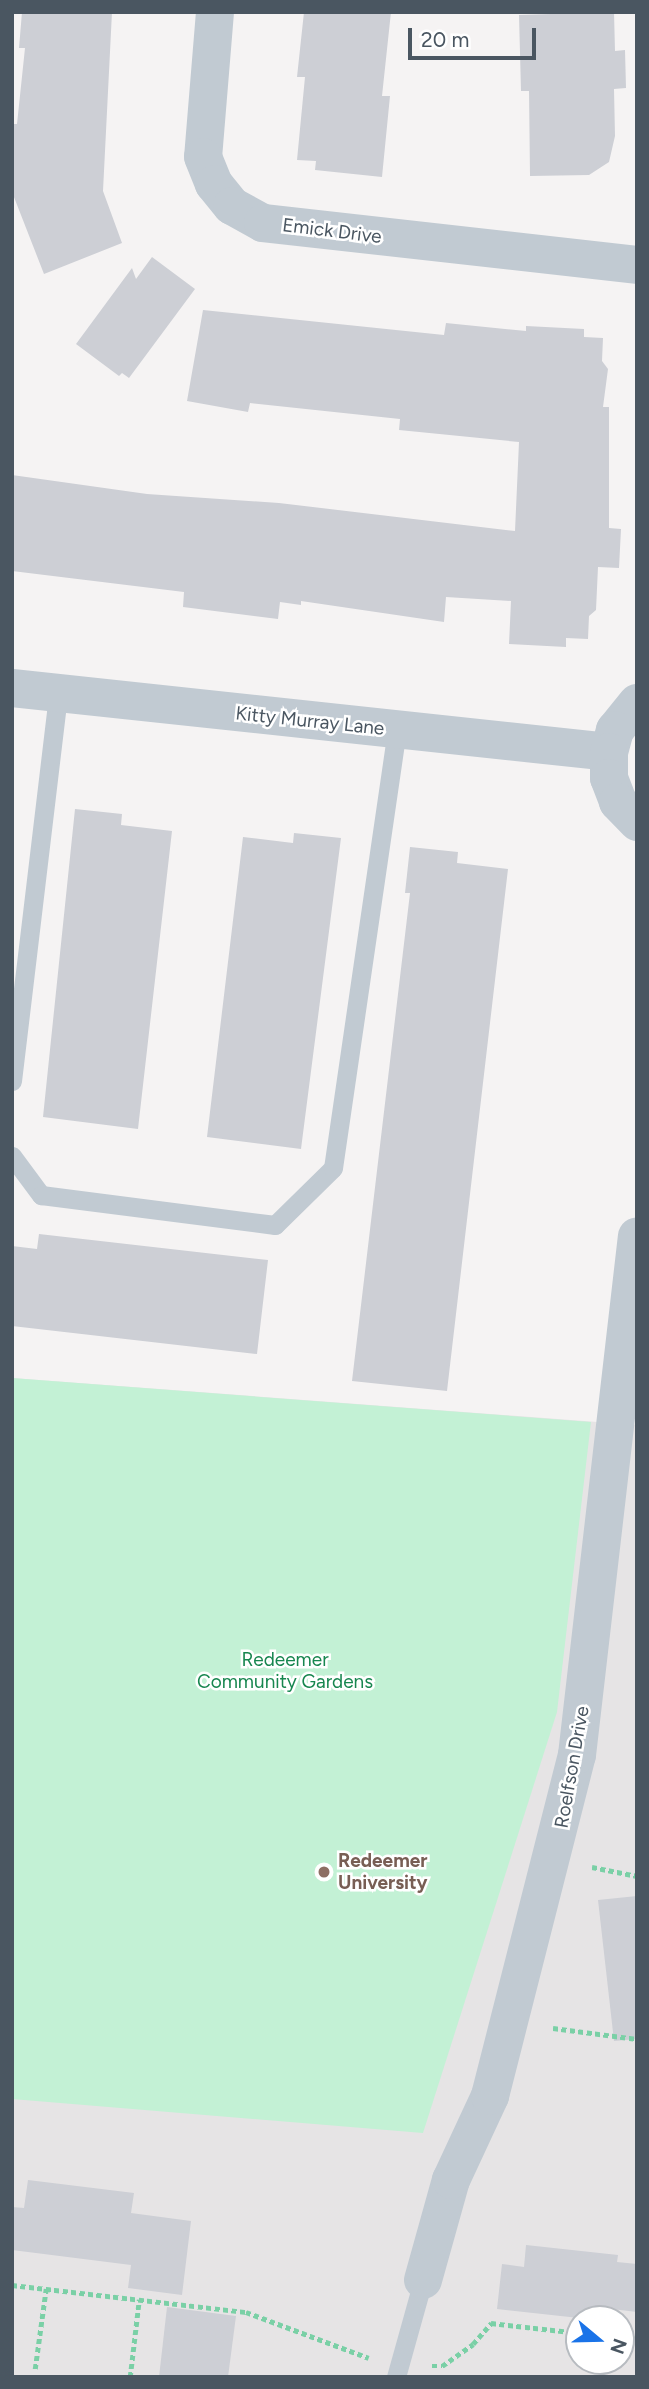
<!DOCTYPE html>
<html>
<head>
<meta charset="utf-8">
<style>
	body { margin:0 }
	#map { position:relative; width:649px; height:2389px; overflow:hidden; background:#f5f3f3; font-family:Figtree,sans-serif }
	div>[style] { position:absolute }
	.education>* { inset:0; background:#e6e4e5 }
	.green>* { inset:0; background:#c3f1d5 }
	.building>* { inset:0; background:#cdcfd5 }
	.path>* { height:4.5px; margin-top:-2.25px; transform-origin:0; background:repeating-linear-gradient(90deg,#7ad0a6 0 5px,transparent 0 8.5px) }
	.service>* { height:19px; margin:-9.5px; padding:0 9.5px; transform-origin:9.5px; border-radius:9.5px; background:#c1cad2 }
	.minor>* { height:38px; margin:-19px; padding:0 19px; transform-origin:19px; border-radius:19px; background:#c1cad2 }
	.dots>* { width:19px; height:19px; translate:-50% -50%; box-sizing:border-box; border:4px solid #fff; border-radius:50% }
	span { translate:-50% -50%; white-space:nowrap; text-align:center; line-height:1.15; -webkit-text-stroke:5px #fff; paint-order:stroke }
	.street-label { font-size:19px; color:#4a5661 }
	.park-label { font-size:19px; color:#17864f }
	.education-label { font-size:19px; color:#785e54; font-weight:700 }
	.left { translate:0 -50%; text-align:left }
	.frame { position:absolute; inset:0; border:14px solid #4a5661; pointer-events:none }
	.north { position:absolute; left:565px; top:2305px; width:70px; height:70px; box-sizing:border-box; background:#fff; border:2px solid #b7bbc0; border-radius:50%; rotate:109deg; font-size:19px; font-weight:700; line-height:28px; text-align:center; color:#4a5661 }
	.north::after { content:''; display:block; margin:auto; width:24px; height:32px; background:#1a73e8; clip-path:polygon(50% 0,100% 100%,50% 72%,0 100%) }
	.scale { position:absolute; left:408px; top:28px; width:128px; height:32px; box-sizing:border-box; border:4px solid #4a5661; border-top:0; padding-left:9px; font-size:21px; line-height:24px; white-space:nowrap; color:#4a5661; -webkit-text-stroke:5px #fff; paint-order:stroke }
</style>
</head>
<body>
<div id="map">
	<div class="education">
		<div style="clip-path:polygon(evenodd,12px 1378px,637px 1425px,637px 2377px,12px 2377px,12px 1378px,579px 2319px,621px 2319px,621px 2361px,579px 2361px,579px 2319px)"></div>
	</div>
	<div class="green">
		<div style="clip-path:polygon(12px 1378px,591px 1422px,557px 1712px,423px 2133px,12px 2099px)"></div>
	</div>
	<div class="building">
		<div style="clip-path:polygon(22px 12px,112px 12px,103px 191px,122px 243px,44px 274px,12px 192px,12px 124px,17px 124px,25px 48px,19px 48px)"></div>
		<div style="clip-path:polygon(304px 12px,391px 12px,382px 96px,390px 96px,382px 177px,315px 170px,316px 161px,297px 160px,305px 77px,297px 77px)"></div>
		<div style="clip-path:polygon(614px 12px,615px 51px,625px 50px,626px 88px,614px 89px,615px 136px,609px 162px,589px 175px,530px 176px,529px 91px,521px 91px,519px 15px)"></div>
		<div style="clip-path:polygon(152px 257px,195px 289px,129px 378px,122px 373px,119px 376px,76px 344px,132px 268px,136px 279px)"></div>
		<div style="clip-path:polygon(203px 310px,444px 335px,446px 323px,526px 331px,526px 326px,584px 329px,584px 337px,603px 338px,602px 361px,608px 369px,603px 407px,609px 407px,609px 528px,621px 529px,619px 568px,598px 567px,596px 610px,589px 616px,588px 639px,566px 638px,566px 647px,509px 644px,511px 601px,446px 597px,444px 622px,301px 601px,301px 605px,280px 602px,278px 619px,183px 607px,184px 592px,12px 571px,12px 475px,147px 494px,279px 503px,515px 531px,519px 442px,399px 430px,400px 419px,250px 403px,248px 412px,187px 401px)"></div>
		<div style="clip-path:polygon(75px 809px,122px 814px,121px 825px,172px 831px,138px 1129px,43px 1117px)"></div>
		<div style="clip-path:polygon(294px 833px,341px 838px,301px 1149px,207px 1137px,243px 837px,293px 843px)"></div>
		<div style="clip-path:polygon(410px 847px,458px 852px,457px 863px,508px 869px,447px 1391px,352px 1381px,410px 893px,405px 893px)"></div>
		<div style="clip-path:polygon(39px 1234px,268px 1260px,257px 1354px,12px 1326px,12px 1246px,37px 1249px)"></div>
		<div style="clip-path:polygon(637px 1896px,637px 2039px,614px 2041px,598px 1900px)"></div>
		<div style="clip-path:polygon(28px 2180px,134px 2193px,131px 2213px,191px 2221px,182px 2295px,128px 2288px,131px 2265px,12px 2250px,12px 2207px,24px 2208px)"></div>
		<div style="clip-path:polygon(526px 2245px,618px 2255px,617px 2262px,637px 2264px,637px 2312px,612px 2309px,611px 2319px,588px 2319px,497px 2309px,502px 2264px,524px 2267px)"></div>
		<div style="clip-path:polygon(167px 2307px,236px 2316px,228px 2377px,159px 2377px)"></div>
	</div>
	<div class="path">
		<div style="left:592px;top:1867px;width:46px;rotate:11.3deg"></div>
		<div style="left:553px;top:2028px;width:85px;rotate:7.5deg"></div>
		<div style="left:12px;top:2285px;width:236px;rotate:6.6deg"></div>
		<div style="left:246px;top:2312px;width:131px;rotate:20.5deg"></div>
		<div style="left:621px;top:2337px;width:16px;rotate:7deg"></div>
		<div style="left:432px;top:2366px;width:10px"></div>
		<div style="left:442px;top:2366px;width:38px;rotate:-35deg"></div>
		<div style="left:473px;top:2344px;width:28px;rotate:-49deg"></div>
		<div style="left:491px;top:2323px;width:89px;rotate:6.5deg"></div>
		<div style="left:35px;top:2369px;width:81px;rotate:-82.2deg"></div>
		<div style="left:130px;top:2377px;width:78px;rotate:-83.3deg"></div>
	</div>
	<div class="service">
		<div style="left:12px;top:1081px;width:391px;rotate:-83.2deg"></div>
		<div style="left:12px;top:1156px;width:49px;rotate:53.4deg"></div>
		<div style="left:41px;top:1195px;width:236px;rotate:7.3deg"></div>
		<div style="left:275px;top:1225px;width:81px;rotate:-44.5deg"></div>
		<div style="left:333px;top:1168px;width:443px;rotate:-81.7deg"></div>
		<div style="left:396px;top:2377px;width:101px;rotate:-74.4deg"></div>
	</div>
	<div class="minor">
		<div style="left:215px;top:12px;width:145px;rotate:94.7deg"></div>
		<div style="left:203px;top:157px;width:29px;rotate:68deg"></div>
		<div style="left:214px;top:184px;width:28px;rotate:51deg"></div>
		<div style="left:232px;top:206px;width:35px;rotate:29deg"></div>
		<div style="left:263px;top:223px;width:376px;rotate:6.4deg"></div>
		<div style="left:12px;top:688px;width:600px;rotate:6.12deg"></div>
		<div style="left:637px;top:703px;width:35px;rotate:129deg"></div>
		<div style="left:615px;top:730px;width:23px;rotate:105deg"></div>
		<div style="left:609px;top:752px;width:26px;rotate:90deg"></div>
		<div style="left:609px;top:778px;width:26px;rotate:69deg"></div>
		<div style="left:618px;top:802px;width:28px;rotate:46deg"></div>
		<div style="left:423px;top:2280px;width:104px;rotate:-74.4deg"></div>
		<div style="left:451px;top:2180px;width:93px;rotate:-65.1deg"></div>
		<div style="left:490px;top:2096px;width:352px;rotate:-75.7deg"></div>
		<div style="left:577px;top:1755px;width:522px;rotate:-83.41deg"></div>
	</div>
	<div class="dots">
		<div style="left:324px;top:1872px;background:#8d6e63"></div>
	</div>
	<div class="street-label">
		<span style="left:332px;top:231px;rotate:7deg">Emick Drive</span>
		<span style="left:310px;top:721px;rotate:6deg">Kitty Murray Lane</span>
		<span style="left:572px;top:1767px;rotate:-80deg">Roelfson Drive</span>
	</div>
	<div class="park-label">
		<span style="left:285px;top:1671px">Redeemer<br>Community Gardens</span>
	</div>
	<div class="education-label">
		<span class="left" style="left:338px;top:1872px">Redeemer<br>University</span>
	</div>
	<div class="frame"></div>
	<div class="north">N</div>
	<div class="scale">20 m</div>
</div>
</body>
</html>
